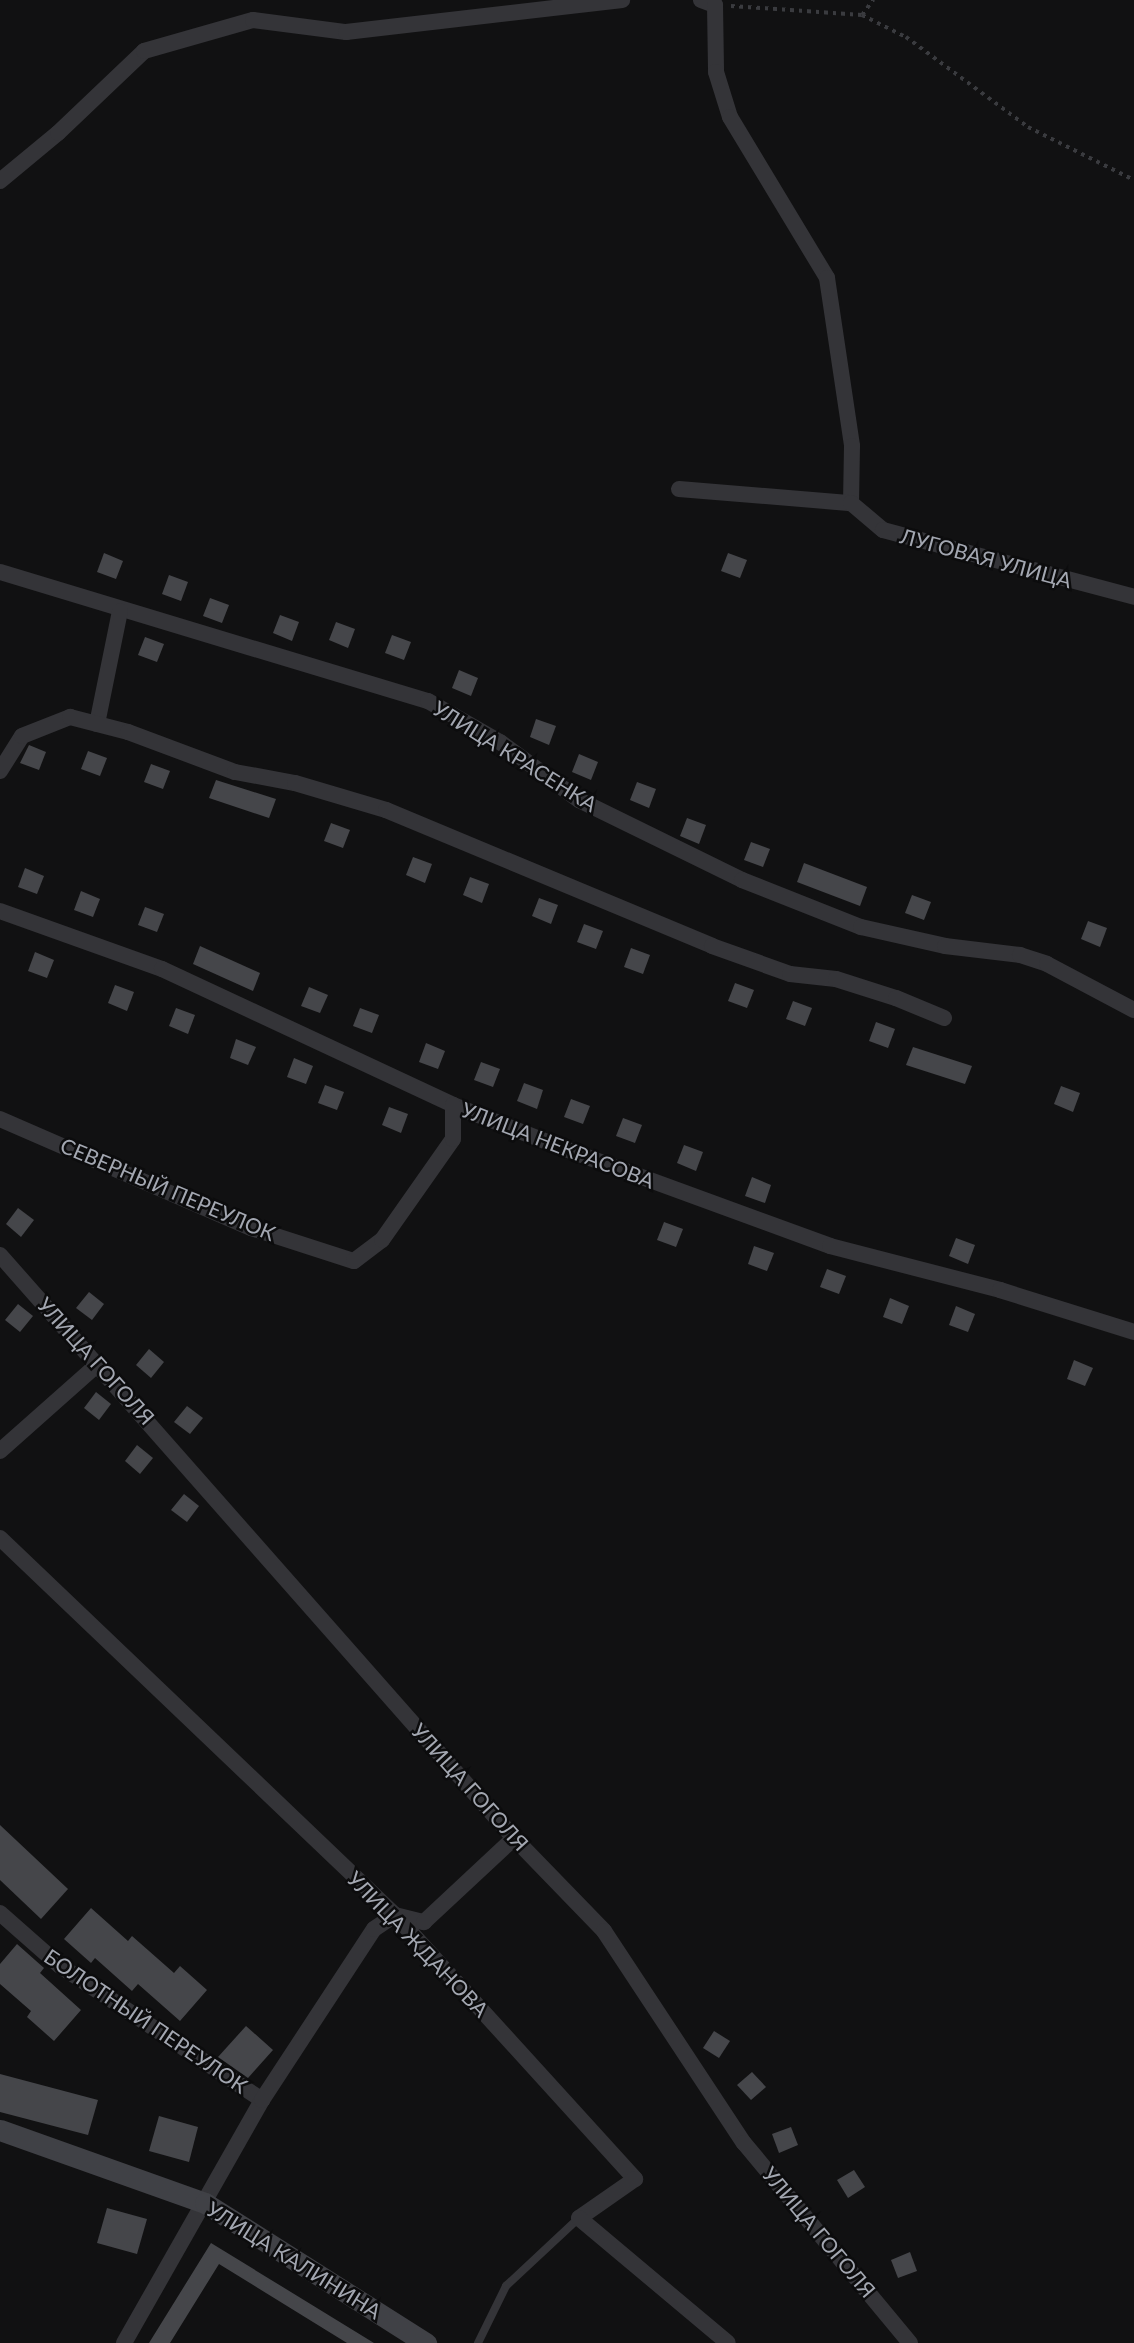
<!DOCTYPE html>
<html>
<head>
<meta charset="utf-8">
<style>
	body { margin:0 }
	#map { position:relative; width:1134px; height:2343px; overflow:hidden; background:#111112; font-family:Lato,sans-serif }
	div>[style] { position:absolute }
	.building>* { inset:0; background:#45464a }
	.path>* { height:3.5px; margin-top:-1.75px; transform-origin:0; background:repeating-linear-gradient(90deg,#3a3b3f 0 3.5px,transparent 0 8.5px) }
	.lane>* { height:8px; margin:-4px; padding:0 4px; transform-origin:4px; border-radius:4px; background:#343438 }
	.street>* { height:16px; margin:-8px; padding:0 8px; transform-origin:8px; border-radius:8px; background:#343438 }
	.secondary>* { height:21px; margin:-10.5px; padding:0 10.5px; transform-origin:10.5px; border-radius:10.5px; background:#404146 }
	span { translate:-50% -50%; white-space:nowrap; text-align:center; line-height:1.15; -webkit-text-stroke:5px #0c0c0d; paint-order:stroke }
	.street-label { font-size:21px; color:#a3a7b1 }
</style>
</head>
<body>
<div id="map">
	<div class="building">
		<div style="clip-path:polygon(104px 553px,123px 561px,116px 579px,97px 572px)"></div>
		<div style="clip-path:polygon(728px 553px,747px 560px,740px 578px,721px 571px)"></div>
		<div style="clip-path:polygon(169px 575px,188px 582px,181px 601px,162px 594px)"></div>
		<div style="clip-path:polygon(210px 598px,229px 605px,222px 623px,203px 616px)"></div>
		<div style="clip-path:polygon(280px 615px,299px 622px,292px 641px,273px 633px)"></div>
		<div style="clip-path:polygon(336px 622px,355px 629px,348px 648px,329px 640px)"></div>
		<div style="clip-path:polygon(392px 635px,411px 642px,404px 660px,385px 653px)"></div>
		<div style="clip-path:polygon(145px 637px,164px 644px,157px 662px,138px 655px)"></div>
		<div style="clip-path:polygon(459px 670px,478px 678px,471px 696px,452px 688px)"></div>
		<div style="clip-path:polygon(536px 719px,556px 726px,549px 745px,530px 737px)"></div>
		<div style="clip-path:polygon(29px 745px,46px 752px,39px 770px,20px 763px)"></div>
		<div style="clip-path:polygon(88px 751px,107px 758px,100px 776px,81px 769px)"></div>
		<div style="clip-path:polygon(579px 754px,598px 762px,591px 780px,572px 772px)"></div>
		<div style="clip-path:polygon(151px 764px,170px 771px,163px 789px,144px 782px)"></div>
		<div style="clip-path:polygon(216px 780px,276px 799px,269px 818px,209px 798px)"></div>
		<div style="clip-path:polygon(637px 782px,656px 789px,649px 808px,630px 800px)"></div>
		<div style="clip-path:polygon(687px 818px,706px 825px,699px 844px,680px 836px)"></div>
		<div style="clip-path:polygon(331px 823px,350px 830px,343px 848px,324px 841px)"></div>
		<div style="clip-path:polygon(751px 842px,770px 849px,763px 867px,744px 860px)"></div>
		<div style="clip-path:polygon(413px 857px,432px 864px,425px 883px,406px 875px)"></div>
		<div style="clip-path:polygon(804px 863px,867px 887px,860px 906px,797px 882px)"></div>
		<div style="clip-path:polygon(25px 868px,44px 876px,37px 894px,18px 887px)"></div>
		<div style="clip-path:polygon(470px 877px,489px 884px,482px 903px,463px 895px)"></div>
		<div style="clip-path:polygon(81px 891px,100px 899px,93px 917px,74px 910px)"></div>
		<div style="clip-path:polygon(912px 895px,931px 902px,924px 920px,905px 913px)"></div>
		<div style="clip-path:polygon(539px 898px,558px 905px,551px 924px,532px 916px)"></div>
		<div style="clip-path:polygon(145px 907px,164px 914px,157px 932px,138px 925px)"></div>
		<div style="clip-path:polygon(1088px 921px,1107px 928px,1100px 947px,1081px 939px)"></div>
		<div style="clip-path:polygon(584px 924px,603px 931px,596px 949px,577px 942px)"></div>
		<div style="clip-path:polygon(200px 946px,260px 973px,253px 991px,193px 964px)"></div>
		<div style="clip-path:polygon(631px 948px,650px 955px,643px 974px,624px 967px)"></div>
		<div style="clip-path:polygon(35px 952px,54px 960px,47px 978px,28px 971px)"></div>
		<div style="clip-path:polygon(735px 983px,754px 990px,747px 1008px,728px 1001px)"></div>
		<div style="clip-path:polygon(115px 985px,134px 992px,127px 1011px,108px 1003px)"></div>
		<div style="clip-path:polygon(309px 987px,328px 995px,320px 1013px,301px 1006px)"></div>
		<div style="clip-path:polygon(793px 1001px,812px 1008px,805px 1026px,786px 1019px)"></div>
		<div style="clip-path:polygon(176px 1008px,195px 1015px,188px 1034px,169px 1026px)"></div>
		<div style="clip-path:polygon(360px 1008px,379px 1015px,372px 1033px,353px 1026px)"></div>
		<div style="clip-path:polygon(876px 1022px,895px 1029px,888px 1048px,869px 1041px)"></div>
		<div style="clip-path:polygon(236px 1039px,256px 1047px,248px 1065px,230px 1058px)"></div>
		<div style="clip-path:polygon(426px 1043px,445px 1051px,438px 1069px,419px 1062px)"></div>
		<div style="clip-path:polygon(913px 1047px,972px 1066px,965px 1084px,906px 1065px)"></div>
		<div style="clip-path:polygon(294px 1058px,313px 1066px,306px 1084px,287px 1077px)"></div>
		<div style="clip-path:polygon(481px 1062px,500px 1069px,493px 1087px,474px 1080px)"></div>
		<div style="clip-path:polygon(524px 1083px,543px 1090px,537px 1109px,517px 1101px)"></div>
		<div style="clip-path:polygon(325px 1085px,344px 1092px,337px 1110px,318px 1103px)"></div>
		<div style="clip-path:polygon(1061px 1086px,1080px 1093px,1073px 1112px,1054px 1104px)"></div>
		<div style="clip-path:polygon(571px 1099px,590px 1106px,583px 1124px,564px 1117px)"></div>
		<div style="clip-path:polygon(389px 1107px,408px 1114px,401px 1133px,382px 1125px)"></div>
		<div style="clip-path:polygon(623px 1118px,642px 1125px,635px 1143px,616px 1136px)"></div>
		<div style="clip-path:polygon(684px 1145px,703px 1152px,696px 1171px,677px 1163px)"></div>
		<div style="clip-path:polygon(752px 1177px,771px 1185px,765px 1203px,745px 1196px)"></div>
		<div style="clip-path:polygon(18px 1208px,34px 1220px,21px 1237px,6px 1224px)"></div>
		<div style="clip-path:polygon(664px 1222px,683px 1229px,676px 1247px,657px 1240px)"></div>
		<div style="clip-path:polygon(956px 1238px,975px 1245px,968px 1264px,949px 1256px)"></div>
		<div style="clip-path:polygon(754px 1246px,774px 1253px,767px 1271px,748px 1264px)"></div>
		<div style="clip-path:polygon(827px 1269px,846px 1276px,839px 1294px,820px 1287px)"></div>
		<div style="clip-path:polygon(89px 1292px,104px 1304px,92px 1320px,76px 1308px)"></div>
		<div style="clip-path:polygon(890px 1298px,909px 1306px,902px 1324px,883px 1317px)"></div>
		<div style="clip-path:polygon(18px 1304px,33px 1316px,20px 1332px,5px 1320px)"></div>
		<div style="clip-path:polygon(956px 1306px,975px 1314px,968px 1332px,949px 1325px)"></div>
		<div style="clip-path:polygon(149px 1349px,164px 1362px,151px 1378px,136px 1365px)"></div>
		<div style="clip-path:polygon(1074px 1360px,1093px 1368px,1085px 1386px,1067px 1379px)"></div>
		<div style="clip-path:polygon(96px 1392px,111px 1404px,99px 1420px,84px 1408px)"></div>
		<div style="clip-path:polygon(187px 1406px,203px 1418px,190px 1434px,174px 1422px)"></div>
		<div style="clip-path:polygon(137px 1445px,153px 1458px,140px 1474px,125px 1461px)"></div>
		<div style="clip-path:polygon(184px 1494px,199px 1506px,187px 1522px,171px 1510px)"></div>
		<div style="clip-path:polygon(0 1825px,68px 1889px,41px 1919px,0 1880px)"></div>
		<div style="clip-path:polygon(91px 1908px,128px 1941px,132px 1936px,174px 1973px,180px 1966px,207px 1990px,180px 2021px,138px 1984px,132px 1991px,95px 1958px,91px 1963px,64px 1939px)"></div>
		<div style="clip-path:polygon(17px 1944px,44px 1968px,40px 1973px,81px 2010px,54px 2041px,27px 2017px,31px 2011px,0 1984px,0 1964px)"></div>
		<div style="clip-path:polygon(246px 2026px,273px 2050px,248px 2078px,218px 2057px)"></div>
		<div style="clip-path:polygon(714px 2031px,730px 2041px,719px 2058px,703px 2048px)"></div>
		<div style="clip-path:polygon(752px 2072px,766px 2087px,751px 2100px,737px 2085px)"></div>
		<div style="clip-path:polygon(0 2074px,98px 2100px,88px 2135px,0 2112px)"></div>
		<div style="clip-path:polygon(159px 2116px,198px 2127px,189px 2162px,149px 2151px)"></div>
		<div style="clip-path:polygon(791px 2127px,798px 2145px,779px 2153px,772px 2134px)"></div>
		<div style="clip-path:polygon(854px 2170px,865px 2187px,848px 2198px,837px 2180px)"></div>
		<div style="clip-path:polygon(107px 2208px,147px 2219px,137px 2254px,97px 2243px)"></div>
		<div style="clip-path:polygon(211px 2243px,374px 2343px,347px 2343px,219px 2264px,170px 2343px,149px 2343px)"></div>
		<div style="clip-path:polygon(910px 2252px,917px 2271px,898px 2278px,891px 2260px)"></div>
	</div>
	<div class="path">
		<div style="left:731px;top:6px;width:131px;rotate:3.9deg"></div>
		<div style="left:862px;top:15px;width:49px;rotate:26.6deg"></div>
		<div style="left:906px;top:37px;width:152px;rotate:36.4deg"></div>
		<div style="left:1028px;top:127px;width:119px;rotate:26.6deg"></div>
		<div style="left:862px;top:15px;width:19px;rotate:-54deg"></div>
	</div>
	<div class="lane">
		<div style="left:478px;top:2343px;width:64px;rotate:-63.8deg"></div>
		<div style="left:506px;top:2286px;width:100px;rotate:-43deg"></div>
	</div>
	<div class="street">
		<div style="left:701px;top:0;width:15px;rotate:20deg"></div>
		<div style="left:715px;top:5px;width:67px;rotate:89.1deg"></div>
		<div style="left:716px;top:72px;width:47px;rotate:72.7deg"></div>
		<div style="left:730px;top:117px;width:188px;rotate:58.9deg"></div>
		<div style="left:827px;top:278px;width:170px;rotate:81.5deg"></div>
		<div style="left:852px;top:446px;width:57px;rotate:91deg"></div>
		<div style="left:0;top:181px;width:75px;rotate:-39.6deg"></div>
		<div style="left:58px;top:133px;width:119px;rotate:-43.6deg"></div>
		<div style="left:144px;top:51px;width:113px;rotate:-15.9deg"></div>
		<div style="left:253px;top:20px;width:94px;rotate:7.4deg"></div>
		<div style="left:346px;top:32px;width:278px;rotate:-6.6deg"></div>
		<div style="left:679px;top:489px;width:173px;rotate:4.7deg"></div>
		<div style="left:851px;top:503px;width:42px;rotate:40.2deg"></div>
		<div style="left:883px;top:530px;width:260px;rotate:14.9deg"></div>
		<div style="left:0;top:572px;width:447px;rotate:16.8deg"></div>
		<div style="left:428px;top:701px;width:83px;rotate:29.7deg"></div>
		<div style="left:500px;top:742px;width:98px;rotate:36.3deg"></div>
		<div style="left:579px;top:800px;width:182px;rotate:26.1deg"></div>
		<div style="left:742px;top:880px;width:128px;rotate:21.6deg"></div>
		<div style="left:861px;top:927px;width:86px;rotate:12.7deg"></div>
		<div style="left:945px;top:946px;width:76px;rotate:6.8deg"></div>
		<div style="left:1020px;top:955px;width:28px;rotate:18deg"></div>
		<div style="left:1047px;top:964px;width:98px;rotate:27.9deg"></div>
		<div style="left:97px;top:724px;width:115px;rotate:-78.5deg"></div>
		<div style="left:0;top:771px;width:41px;rotate:-57.8deg"></div>
		<div style="left:22px;top:736px;width:52px;rotate:-21.6deg"></div>
		<div style="left:70px;top:717px;width:60px;rotate:14.5deg"></div>
		<div style="left:128px;top:732px;width:114px;rotate:20.5deg"></div>
		<div style="left:235px;top:772px;width:61px;rotate:10.4deg"></div>
		<div style="left:295px;top:783px;width:95px;rotate:16.5deg"></div>
		<div style="left:386px;top:810px;width:353px;rotate:22.6deg"></div>
		<div style="left:712px;top:946px;width:83px;rotate:19.7deg"></div>
		<div style="left:790px;top:974px;width:46px;rotate:6.2deg"></div>
		<div style="left:836px;top:979px;width:63px;rotate:17.6deg"></div>
		<div style="left:896px;top:998px;width:52px;rotate:22.6deg"></div>
		<div style="left:0;top:911px;width:172px;rotate:19.7deg"></div>
		<div style="left:162px;top:969px;width:321px;rotate:25deg"></div>
		<div style="left:453px;top:1105px;width:123px;rotate:21.4deg"></div>
		<div style="left:568px;top:1150px;width:279px;rotate:20.1deg"></div>
		<div style="left:830px;top:1246px;width:176px;rotate:14.5deg"></div>
		<div style="left:1000px;top:1290px;width:140px;rotate:17.4deg"></div>
		<div style="left:0;top:1119px;width:274px;rotate:23.5deg"></div>
		<div style="left:251px;top:1228px;width:108px;rotate:17.8deg"></div>
		<div style="left:354px;top:1261px;width:35px;rotate:-37deg"></div>
		<div style="left:382px;top:1240px;width:123px;rotate:-54.9deg"></div>
		<div style="left:453px;top:1139px;width:34px;rotate:-90deg"></div>
		<div style="left:0;top:1255px;width:777px;rotate:48.6deg"></div>
		<div style="left:514px;top:1838px;width:129px;rotate:45.9deg"></div>
		<div style="left:604px;top:1931px;width:254px;rotate:56.6deg"></div>
		<div style="left:744px;top:2143px;width:260px;rotate:50.3deg"></div>
		<div style="left:0;top:1451px;width:132px;rotate:-41.6deg"></div>
		<div style="left:0;top:1538px;width:546px;rotate:43.66deg"></div>
		<div style="left:395px;top:1915px;width:357px;rotate:47.7deg"></div>
		<div style="left:635px;top:2179px;width:68px;rotate:145.1deg"></div>
		<div style="left:579px;top:2218px;width:194px;rotate:40deg"></div>
		<div style="left:0;top:1913px;width:79px;rotate:41.4deg"></div>
		<div style="left:59px;top:1965px;width:244px;rotate:33.6deg"></div>
		<div style="left:124px;top:2343px;width:279px;rotate:-60.4deg"></div>
		<div style="left:262px;top:2100px;width:204px;rotate:-56.8deg"></div>
		<div style="left:374px;top:1929px;width:25px;rotate:-34deg"></div>
		<div style="left:395px;top:1915px;width:30px;rotate:14deg"></div>
		<div style="left:424px;top:1922px;width:123px;rotate:-43deg"></div>
	</div>
	<div class="secondary">
		<div style="left:0;top:2130px;width:218px;rotate:19.6deg"></div>
		<div style="left:205px;top:2203px;width:262px;rotate:32.4deg"></div>
	</div>
	<div class="street-label">
		<span style="left:986px;top:558px;rotate:15deg">ЛУГОВАЯ УЛИЦА</span>
		<span style="left:515px;top:756px;rotate:32deg">УЛИЦА КРАСЕНКА</span>
		<span style="left:558px;top:1145px;rotate:21deg">УЛИЦА НЕКРАСОВА</span>
		<span style="left:168px;top:1189px;rotate:23deg">СЕВЕРНЫЙ ПЕРЕУЛОК</span>
		<span style="left:96px;top:1361px;rotate:48deg">УЛИЦА ГОГОЛЯ</span>
		<span style="left:470px;top:1787px;rotate:48deg">УЛИЦА ГОГОЛЯ</span>
		<span style="left:418px;top:1944px;rotate:46deg">УЛИЦА ЖДАНОВА</span>
		<span style="left:146px;top:2021px;rotate:34deg">БОЛОТНЫЙ ПЕРЕУЛОК</span>
		<span style="left:819px;top:2232px;rotate:50deg">УЛИЦА ГОГОЛЯ</span>
		<span style="left:294px;top:2260px;rotate:32deg">УЛИЦА КАЛИНИНА</span>
	</div>
</div>
</body>
</html>
